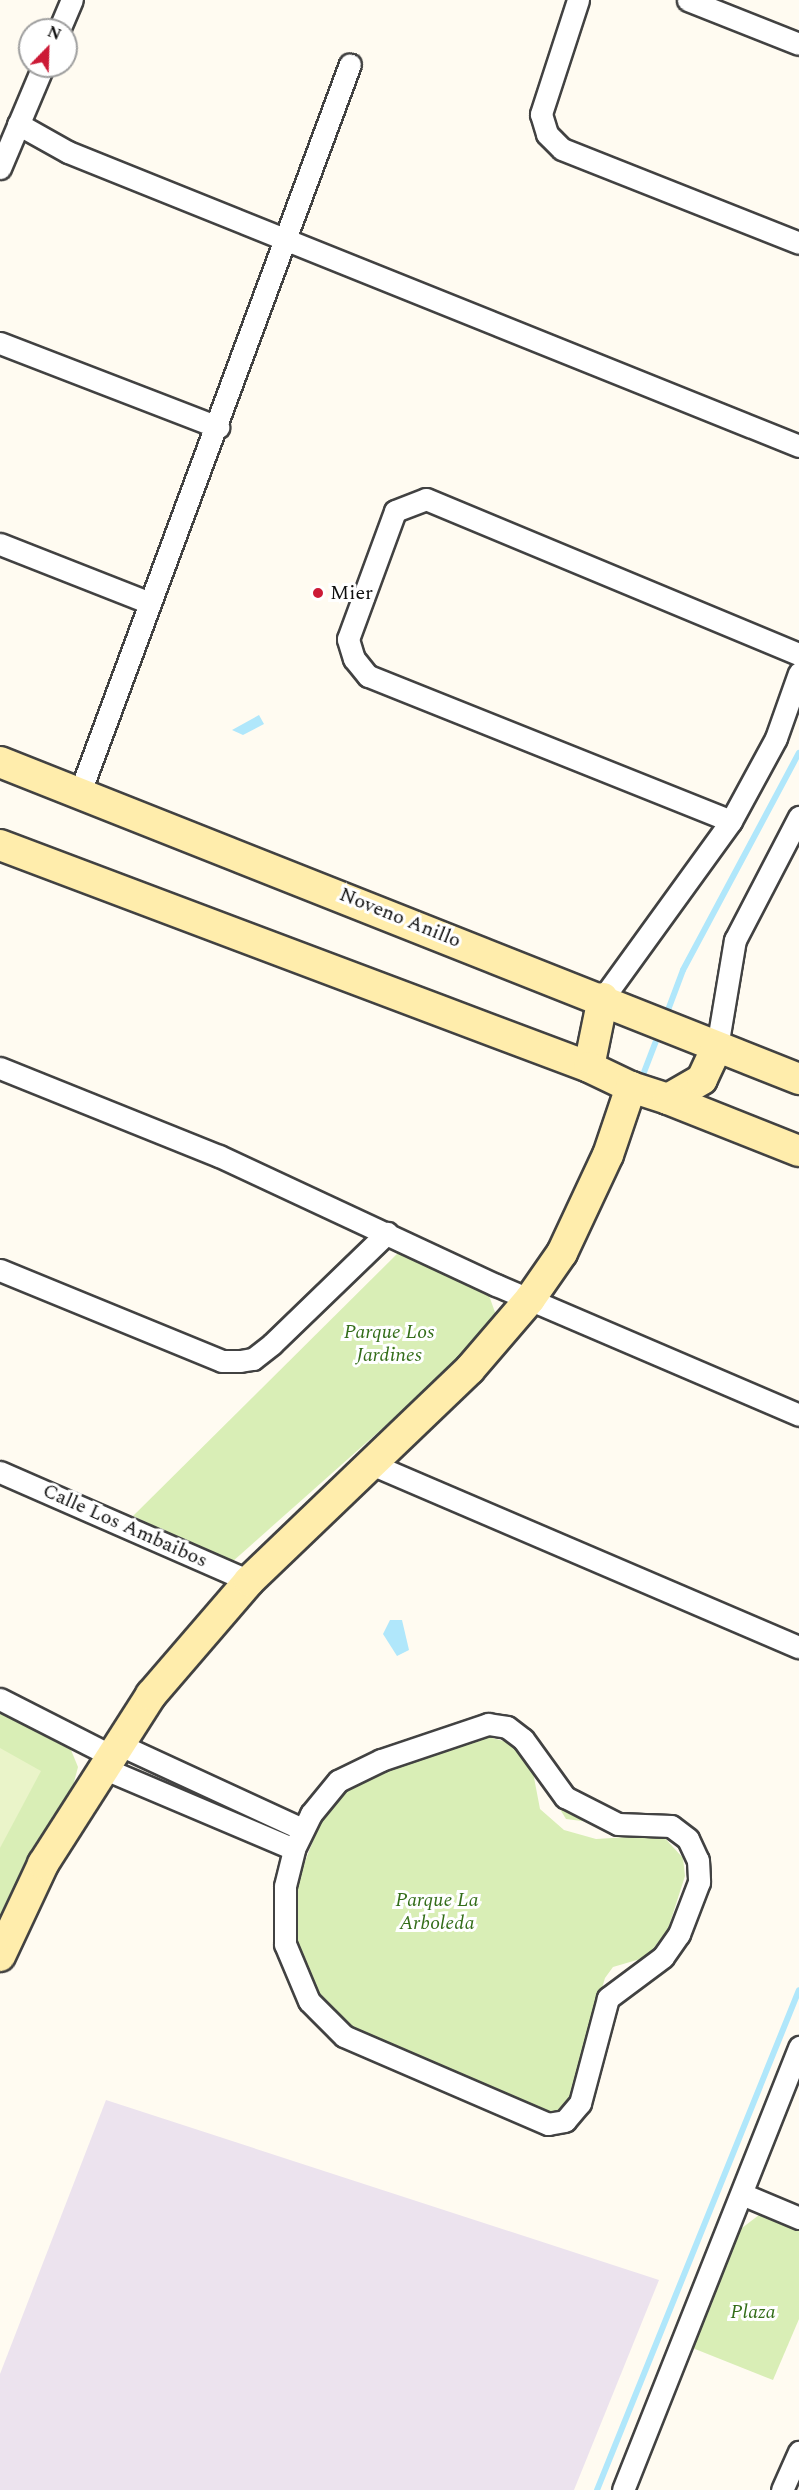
<!DOCTYPE html>
<html>
<head>
<meta charset="utf-8">
<style>
	body { margin:0 }
	#map { position:relative; width:799px; height:2490px; overflow:hidden; background:#fffbf1; font-family:Spectral,serif }
	div>[style] { position:absolute }
	.industrial>* { inset:0; background:#ece3ee }
	.green>* { inset:0; background:#d9eeb6 }
	.pitch>* { inset:0; background:#eaf4c9 }
	.water>* { inset:0; background:#b0e7fb }
	.stream>* { height:6px; margin:-3px; padding:0 3px; transform-origin:3px; border-radius:3px; background:#b0e7fb }
	.roads { filter:drop-shadow(2px 0 #424242) drop-shadow(-2px 0 #424242) drop-shadow(0 2px #424242) drop-shadow(0 -2px #424242) }
	.street>* { height:21px; margin:-10.5px; padding:0 10.5px; transform-origin:10.5px; border-radius:10.5px; background:#fff }
	.secondary>* { height:30px; margin:-15px; padding:0 15px; transform-origin:15px; border-radius:15px; background:#ffedac }
	.dots>* { width:16px; height:16px; translate:-50% -50%; box-sizing:border-box; border:3px solid #fff; border-radius:50% }
	span { translate:-50% -50%; white-space:nowrap; text-align:center; line-height:1.15; -webkit-text-stroke:6px #fff; paint-order:stroke }
	.poi-label { font-size:20px; color:#0f0f0f }
	.left { translate:0 -50%; text-align:left }
	.street-label { font-size:20px; color:#0f0f0f }
	.park-label { font-size:20px; color:#336d19; font-style:italic }
	.north { position:absolute; left:18px; top:18px; width:60px; height:60px; box-sizing:border-box; background:#fff; border:2px solid #9f9f9f; border-radius:50%; rotate:23deg; font-size:16px; font-weight:700; line-height:24px; text-align:center; color:#0f0f0f }
	.north::after { content:''; display:block; margin:auto; width:21px; height:27px; background:#cc1a36; clip-path:polygon(50% 0,100% 100%,50% 72%,0 100%) }
</style>
</head>
<body>
<div id="map">
	<div class="industrial">
		<div style="clip-path:polygon(106px 2100px,659px 2280px,574px 2490px,0 2490px,0 2374px)"></div>
	</div>
	<div class="green">
		<div style="clip-path:polygon(401px 1250px,487px 1290px,496px 1315px,438px 1379px,232px 1562px,133px 1516px)"></div>
		<div style="clip-path:polygon(0 1713px,71px 1750px,78px 1767px,73px 1786px,0 1924px)"></div>
		<div style="clip-path:polygon(481px 1735px,518px 1745px,532px 1767px,540px 1809px,564px 1830px,596px 1839px,662px 1835px,683px 1858px,685px 1876px,668px 1929px,647px 1957px,613px 1967px,605px 1978px,570px 2096px,555px 2114px,344px 2028px,316px 1995px,297px 1956px,295px 1887px,324px 1813px,359px 1779px)"></div>
		<div style="clip-path:polygon(550px 1793px,597px 1823px,566px 1819px)"></div>
		<div style="clip-path:polygon(759px 2215px,799px 2230px,799px 2319px,773px 2380px,690px 2347px,738px 2231px)"></div>
	</div>
	<div class="pitch">
		<div style="clip-path:polygon(0 1748px,41px 1771px,0 1848px)"></div>
	</div>
	<div class="water">
		<div style="clip-path:polygon(259px 715px,264px 724px,243px 735px,232px 730px)"></div>
		<div style="clip-path:polygon(390px 1620px,402px 1620px,409px 1650px,397px 1656px,383px 1634px)"></div>
	</div>
	<div class="stream">
		<div style="left:665px;top:1018px;width:51px;rotate:-69.4deg"></div>
		<div style="left:683px;top:970px;width:246px;rotate:-61.9deg"></div>
		<div style="left:641px;top:1080px;width:50px;rotate:-69deg"></div>
		<div style="left:597px;top:2490px;width:539px;rotate:-68deg"></div>
	</div>
	<div class="roads">
		<div class="street">
			<div style="left:578px;top:0;width:120px;rotate:108deg"></div>
			<div style="left:541px;top:114px;width:21px;rotate:73deg"></div>
			<div style="left:547px;top:134px;width:21px;rotate:45deg"></div>
			<div style="left:562px;top:149px;width:255px;rotate:21.6deg"></div>
			<div style="left:688px;top:0;width:119px;rotate:21.6deg"></div>
			<div style="left:59px;top:30px;width:33px;rotate:-67deg"></div>
			<div style="left:18px;top:124px;width:57px;rotate:29.2deg"></div>
			<div style="left:68px;top:152px;width:788px;rotate:21.91deg"></div>
			<div style="left:0;top:168px;width:111px;rotate:-67.1deg"></div>
			<div style="left:0;top:343px;width:234px;rotate:21.1deg"></div>
			<div style="left:0;top:544px;width:161px;rotate:21.5deg"></div>
			<div style="left:80px;top:792px;width:776px;rotate:-69.65deg"></div>
			<div style="left:731px;top:821px;width:391px;rotate:-158.2deg"></div>
			<div style="left:368px;top:676px;width:22px;rotate:-129deg"></div>
			<div style="left:354px;top:659px;width:21px;rotate:-107deg"></div>
			<div style="left:348px;top:639px;width:136px;rotate:-69.8deg"></div>
			<div style="left:395px;top:511px;width:33px;rotate:-21deg"></div>
			<div style="left:426px;top:499px;width:404px;rotate:22.6deg"></div>
			<div style="left:603px;top:998px;width:218px;rotate:-54.1deg"></div>
			<div style="left:731px;top:821px;width:94px;rotate:-61.5deg"></div>
			<div style="left:776px;top:738px;width:69px;rotate:-70.5deg"></div>
			<div style="left:717px;top:1047px;width:109px;rotate:-80.5deg"></div>
			<div style="left:735px;top:940px;width:139px;rotate:-62.5deg"></div>
			<div style="left:0;top:1068px;width:236px;rotate:21.9deg"></div>
			<div style="left:219px;top:1156px;width:306px;rotate:25deg"></div>
			<div style="left:496px;top:1285px;width:330px;rotate:23.2deg"></div>
			<div style="left:0;top:1270px;width:240px;rotate:22.3deg"></div>
			<div style="left:222px;top:1361px;width:18px"></div>
			<div style="left:240px;top:1361px;width:13px;rotate:-9deg"></div>
			<div style="left:253px;top:1359px;width:24px;rotate:-38deg"></div>
			<div style="left:272px;top:1344px;width:160px;rotate:-44deg"></div>
			<div style="left:369px;top:1463px;width:468px;rotate:23.2deg"></div>
			<div style="left:0;top:1472px;width:272px;rotate:23.6deg"></div>
			<div style="left:0;top:1699px;width:123px;rotate:27deg"></div>
			<div style="left:488px;top:1724px;width:19px;rotate:9deg"></div>
			<div style="left:507px;top:1727px;width:20px;rotate:37deg"></div>
			<div style="left:523px;top:1739px;width:72px;rotate:54.1deg"></div>
			<div style="left:565px;top:1797px;width:59px;rotate:27deg"></div>
			<div style="left:618px;top:1824px;width:53px;rotate:2.2deg"></div>
			<div style="left:671px;top:1826px;width:21px;rotate:37deg"></div>
			<div style="left:688px;top:1839px;width:23px;rotate:65deg"></div>
			<div style="left:698px;top:1860px;width:22px;rotate:87deg"></div>
			<div style="left:699px;top:1882px;width:56px;rotate:111deg"></div>
			<div style="left:679px;top:1934px;width:28px;rotate:125deg"></div>
			<div style="left:663px;top:1957px;width:69px;rotate:143.3deg"></div>
			<div style="left:608px;top:1998px;width:109px;rotate:104.9deg"></div>
			<div style="left:580px;top:2103px;width:23px;rotate:130deg"></div>
			<div style="left:565px;top:2121px;width:17px;rotate:170deg"></div>
			<div style="left:548px;top:2124px;width:222px;rotate:-156.7deg"></div>
			<div style="left:344px;top:2036px;width:49px;rotate:-135deg"></div>
			<div style="left:309px;top:2001px;width:62px;rotate:-112.8deg"></div>
			<div style="left:285px;top:1944px;width:58px;rotate:-90deg"></div>
			<div style="left:285px;top:1886px;width:38px;rotate:-76deg"></div>
			<div style="left:294px;top:1849px;width:39px;rotate:-64deg"></div>
			<div style="left:311px;top:1814px;width:43px;rotate:-50.7deg"></div>
			<div style="left:338px;top:1781px;width:48px;rotate:-26deg"></div>
			<div style="left:381px;top:1760px;width:113px;rotate:-18.6deg"></div>
			<div style="left:118px;top:1744px;width:203px;rotate:24.8deg"></div>
			<div style="left:103px;top:1768px;width:207px;rotate:23deg"></div>
			<div style="left:742px;top:2194px;width:62px;rotate:22.8deg"></div>
			<div style="left:623px;top:2490px;width:477px;rotate:-68.3deg"></div>
			<div style="left:782px;top:2490px;width:42px;rotate:-65.9deg"></div>
		</div>
		<div class="secondary">
			<div style="left:0;top:762px;width:860px;rotate:21.64deg"></div>
			<div style="left:0;top:845px;width:629px;rotate:20.65deg"></div>
			<div style="left:603px;top:998px;width:70px;rotate:101.5deg"></div>
			<div style="left:589px;top:1067px;width:47px;rotate:25.5deg"></div>
			<div style="left:631px;top:1087px;width:39px;rotate:18deg"></div>
			<div style="left:668px;top:1099px;width:39px;rotate:-30deg"></div>
			<div style="left:702px;top:1079px;width:35px;rotate:-65deg"></div>
			<div style="left:668px;top:1099px;width:141px;rotate:21.7deg"></div>
			<div style="left:0;top:1956px;width:102px;rotate:-64.9deg"></div>
			<div style="left:43px;top:1864px;width:201px;rotate:-57.4deg"></div>
			<div style="left:151px;top:1695px;width:150px;rotate:-49.3deg"></div>
			<div style="left:249px;top:1581px;width:306px;rotate:-43.8deg"></div>
			<div style="left:470px;top:1369px;width:92px;rotate:-49.4deg"></div>
			<div style="left:530px;top:1299px;width:56px;rotate:-55.2deg"></div>
			<div style="left:562px;top:1253px;width:108px;rotate:-64.9deg"></div>
			<div style="left:608px;top:1155px;width:72px;rotate:-71.3deg"></div>
		</div>
	</div>
	<div class="dots">
		<div style="left:318px;top:593px;background:#cc1a36"></div>
	</div>
	<div class="poi-label">
		<span class="left" style="left:330px;top:593px">Mier</span>
	</div>
	<div class="street-label">
		<span style="left:400px;top:918px;rotate:22deg">Noveno Anillo</span>
		<span style="left:125px;top:1526px;rotate:24deg">Calle Los Ambaibos</span>
	</div>
	<div class="park-label">
		<span style="left:389px;top:1344px">Parque Los<br>Jardines</span>
		<span style="left:437px;top:1912px">Parque La<br>Arboleda</span>
		<span style="left:753px;top:2312px">Plaza</span>
	</div>
	<div class="north">N</div>
</div>
</body>
</html>
